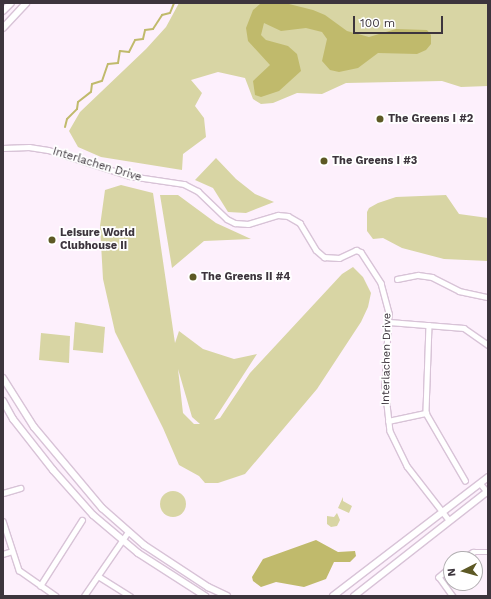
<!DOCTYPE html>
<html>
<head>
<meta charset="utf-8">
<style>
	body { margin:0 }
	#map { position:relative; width:491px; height:599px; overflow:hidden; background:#fdf0fc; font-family:"Work Sans",sans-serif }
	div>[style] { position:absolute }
	.green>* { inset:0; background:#d8d5a4 }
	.round { border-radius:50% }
	.water>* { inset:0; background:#c0ba6c }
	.stream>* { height:2px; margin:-1px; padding:0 1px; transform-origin:1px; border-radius:1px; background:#c0ba6c }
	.roads { filter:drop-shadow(1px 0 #d8c3d7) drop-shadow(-1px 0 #d8c3d7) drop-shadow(0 1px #d8c3d7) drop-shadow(0 -1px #d8c3d7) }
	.minor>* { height:4.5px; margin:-2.25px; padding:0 2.25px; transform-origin:2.25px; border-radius:2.25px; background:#fff }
	.tertiary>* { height:6px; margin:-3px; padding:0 3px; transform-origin:3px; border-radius:3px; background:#fff }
	.dots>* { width:11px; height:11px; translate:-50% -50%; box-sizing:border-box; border:2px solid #fff; border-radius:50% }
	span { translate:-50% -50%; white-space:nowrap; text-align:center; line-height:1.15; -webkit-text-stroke:3.5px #fff; paint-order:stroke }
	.poi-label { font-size:11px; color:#3d353d; font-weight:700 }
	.left { translate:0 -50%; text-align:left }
	.street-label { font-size:11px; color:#3d353d }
	.frame { position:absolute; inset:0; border:4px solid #3d353d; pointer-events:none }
	.north { position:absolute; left:443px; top:551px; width:40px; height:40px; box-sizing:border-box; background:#fff; border:1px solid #b1aeb1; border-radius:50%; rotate:264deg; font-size:11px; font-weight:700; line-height:16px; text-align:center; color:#3d353d }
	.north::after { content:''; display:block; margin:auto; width:14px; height:18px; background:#5d5925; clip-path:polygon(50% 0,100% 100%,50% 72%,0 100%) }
	.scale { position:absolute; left:353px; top:16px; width:90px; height:18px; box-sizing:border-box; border:2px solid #3d353d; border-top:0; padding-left:5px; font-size:12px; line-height:14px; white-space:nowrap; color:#3d353d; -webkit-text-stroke:3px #fff; paint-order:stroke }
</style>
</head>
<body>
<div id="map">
	<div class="green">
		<div style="clip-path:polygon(179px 3px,488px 3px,488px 86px,461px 87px,442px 81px,346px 83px,322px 94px,297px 93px,273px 103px,261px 104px,253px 99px,245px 78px,218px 72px,191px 80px,202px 93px,195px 106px,204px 118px,206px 137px,183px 154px,182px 170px,101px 157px,78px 147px,69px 131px,80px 112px,146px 49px,166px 27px)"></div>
		<div style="clip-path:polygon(216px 158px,236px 179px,255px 194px,274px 202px,246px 213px,228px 212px,213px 188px,195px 180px)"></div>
		<div style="clip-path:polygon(evenodd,121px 185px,153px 193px,175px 343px,179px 331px,203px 349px,234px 359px,257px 354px,214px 420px,220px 418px,250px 373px,342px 274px,353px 267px,363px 277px,371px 293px,368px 307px,361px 322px,317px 389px,245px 474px,218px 483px,205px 483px,199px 476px,179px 465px,163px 428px,115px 332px,103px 279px,100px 226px,105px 190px,121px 185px,178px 369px,192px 417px,200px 424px,194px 424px,183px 413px,178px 369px)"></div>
		<div style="clip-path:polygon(160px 195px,178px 195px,216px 223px,251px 239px,204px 241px,172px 268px)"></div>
		<div style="clip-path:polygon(446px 195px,459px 214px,488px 218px,488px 261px,444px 259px,402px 248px,383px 238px,373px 239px,367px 231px,367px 212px,369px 208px,378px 203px,396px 197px)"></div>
		<div style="clip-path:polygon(75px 322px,105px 327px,103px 353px,73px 350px)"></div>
		<div style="clip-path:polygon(41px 333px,70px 336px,69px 363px,39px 360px)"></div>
		<div class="round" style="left:160px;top:491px;width:26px;height:26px"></div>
		<div style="clip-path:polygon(343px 497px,343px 501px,352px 506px,349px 513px,338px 508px)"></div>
		<div style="clip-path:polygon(337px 513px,340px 520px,337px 526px,331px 527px,327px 524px,327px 516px,334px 517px)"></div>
	</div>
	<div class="water">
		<div style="clip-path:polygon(285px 3px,313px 10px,325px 15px,347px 31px,369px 37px,396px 29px,427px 30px,431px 35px,431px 44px,426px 50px,417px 54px,378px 53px,358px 68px,339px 72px,330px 70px,322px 61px,327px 39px,322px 32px,306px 28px,281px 31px,264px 23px,261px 35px,266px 40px,288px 46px,297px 54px,301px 71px,279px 91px,261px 97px,255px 95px,253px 81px,270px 65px,248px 41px,246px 28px,253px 10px,260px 4px)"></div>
		<div style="clip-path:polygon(316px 540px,338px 552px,355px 551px,356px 556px,350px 562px,334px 562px,326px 579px,304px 587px,276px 582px,261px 587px,253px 581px,252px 577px,263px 559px)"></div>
	</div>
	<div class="stream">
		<div style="left:65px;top:127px;width:8px;rotate:-76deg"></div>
		<div style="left:67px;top:119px;width:14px;rotate:-45deg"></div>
		<div style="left:77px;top:109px;width:7px;rotate:-82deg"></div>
		<div style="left:78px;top:102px;width:16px;rotate:-38deg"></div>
		<div style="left:91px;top:92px;width:8px;rotate:-83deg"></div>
		<div style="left:92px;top:84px;width:10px;rotate:-17deg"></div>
		<div style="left:102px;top:81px;width:18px;rotate:-71deg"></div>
		<div style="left:108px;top:64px;width:10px;rotate:-6deg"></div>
		<div style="left:118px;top:63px;width:12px;rotate:-81deg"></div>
		<div style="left:120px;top:51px;width:9px;rotate:6deg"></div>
		<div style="left:129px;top:52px;width:13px;rotate:-63deg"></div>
		<div style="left:135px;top:40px;width:8px;rotate:-7deg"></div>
		<div style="left:143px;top:39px;width:9px;rotate:-77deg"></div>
		<div style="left:145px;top:30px;width:8px;rotate:-7deg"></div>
		<div style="left:153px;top:29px;width:17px;rotate:-57deg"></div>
		<div style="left:162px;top:15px;width:8px;rotate:-14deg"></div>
		<div style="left:170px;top:13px;width:11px;rotate:-68deg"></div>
	</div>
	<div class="roads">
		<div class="minor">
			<div style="left:3px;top:148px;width:26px;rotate:-2deg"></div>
			<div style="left:29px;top:147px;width:19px;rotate:9deg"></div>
			<div style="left:48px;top:150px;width:86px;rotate:17.6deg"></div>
			<div style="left:130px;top:176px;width:55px;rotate:8.4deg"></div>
			<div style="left:184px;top:184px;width:16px;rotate:27deg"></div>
			<div style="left:198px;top:191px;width:40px;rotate:44deg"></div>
			<div style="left:227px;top:219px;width:9px;rotate:27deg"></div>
			<div style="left:235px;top:223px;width:13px;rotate:4deg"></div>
			<div style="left:248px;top:224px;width:31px;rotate:-17deg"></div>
			<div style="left:278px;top:215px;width:10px;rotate:6deg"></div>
			<div style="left:288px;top:216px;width:14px;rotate:30deg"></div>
			<div style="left:300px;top:223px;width:31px;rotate:59deg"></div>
			<div style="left:316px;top:250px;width:11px;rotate:41deg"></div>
			<div style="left:324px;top:257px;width:15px;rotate:4deg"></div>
			<div style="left:339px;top:258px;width:19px;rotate:-25deg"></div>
			<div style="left:356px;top:250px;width:5px;rotate:22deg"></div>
			<div style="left:361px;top:252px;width:37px;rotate:57deg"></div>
			<div style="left:381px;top:283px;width:31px;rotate:75deg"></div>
			<div style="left:389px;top:313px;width:73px;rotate:93.1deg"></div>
			<div style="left:385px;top:386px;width:45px;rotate:83.7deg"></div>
			<div style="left:390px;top:431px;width:39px;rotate:64deg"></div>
			<div style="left:407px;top:466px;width:68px;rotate:52.1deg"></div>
			<div style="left:397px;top:279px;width:21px;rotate:-11deg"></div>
			<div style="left:418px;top:275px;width:14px;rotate:8deg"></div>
			<div style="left:432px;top:277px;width:30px;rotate:27deg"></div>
			<div style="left:459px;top:291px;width:30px;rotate:12deg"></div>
			<div style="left:389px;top:322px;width:75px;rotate:4.6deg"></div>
			<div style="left:464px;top:328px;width:29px;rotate:35deg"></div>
			<div style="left:429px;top:325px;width:88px;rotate:92deg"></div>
			<div style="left:426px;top:413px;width:78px;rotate:59.8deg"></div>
			<div style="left:388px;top:421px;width:39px;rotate:-12deg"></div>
			<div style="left:480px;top:483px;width:13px;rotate:51deg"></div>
			<div style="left:3px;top:493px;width:18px;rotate:-16deg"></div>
			<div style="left:3px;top:521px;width:52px;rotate:71.9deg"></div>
			<div style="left:19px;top:570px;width:45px;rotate:35.1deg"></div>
			<div style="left:3px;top:554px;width:9px;rotate:-18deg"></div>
			<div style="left:461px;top:559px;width:14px;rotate:-30deg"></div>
			<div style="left:473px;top:552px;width:15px"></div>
			<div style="left:451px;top:567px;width:16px;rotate:140deg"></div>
			<div style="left:439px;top:577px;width:24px;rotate:54deg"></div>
			<div style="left:98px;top:576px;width:38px;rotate:32deg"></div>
			<div style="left:40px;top:586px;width:78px;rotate:-57.5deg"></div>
			<div style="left:84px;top:596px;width:78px;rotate:-55.5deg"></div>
		</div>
		<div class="tertiary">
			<div style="left:3px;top:11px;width:11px;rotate:-45deg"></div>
			<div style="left:3px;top:28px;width:34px;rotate:-47deg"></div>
			<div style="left:3px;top:378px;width:58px;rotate:57.7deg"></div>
			<div style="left:34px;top:427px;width:106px;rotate:50deg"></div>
			<div style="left:102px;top:508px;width:56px;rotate:41.4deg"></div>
			<div style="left:144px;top:545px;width:77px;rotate:33.3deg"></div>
			<div style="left:208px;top:587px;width:21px;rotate:25deg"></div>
			<div style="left:3px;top:401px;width:21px;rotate:61deg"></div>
			<div style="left:13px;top:419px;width:65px;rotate:51.9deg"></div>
			<div style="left:53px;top:470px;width:60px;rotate:48.4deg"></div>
			<div style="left:93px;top:515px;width:59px;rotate:40.2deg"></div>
			<div style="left:138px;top:553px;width:80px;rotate:32.7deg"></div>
			<div style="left:333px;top:596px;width:195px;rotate:-37.5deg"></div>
			<div style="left:354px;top:596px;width:170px;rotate:-38.1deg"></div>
		</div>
	</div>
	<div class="dots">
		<div style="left:380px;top:119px;background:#5d5925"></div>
		<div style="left:324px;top:161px;background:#5d5925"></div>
		<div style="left:52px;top:240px;background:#5d5925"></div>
		<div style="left:193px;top:277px;background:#5d5925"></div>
	</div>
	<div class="poi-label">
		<span class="left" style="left:388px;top:119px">The Greens I #2</span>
		<span class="left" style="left:332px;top:161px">The Greens I #3</span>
		<span class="left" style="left:60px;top:240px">Leisure World<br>Clubhouse II</span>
		<span class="left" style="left:201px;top:277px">The Greens II #4</span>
	</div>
	<div class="street-label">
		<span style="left:97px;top:165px;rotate:17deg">Interlachen Drive</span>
		<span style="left:387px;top:359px;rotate:-89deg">Interlachen Drive</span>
	</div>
	<div class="frame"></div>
	<div class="north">N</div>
	<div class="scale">100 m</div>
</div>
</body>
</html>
